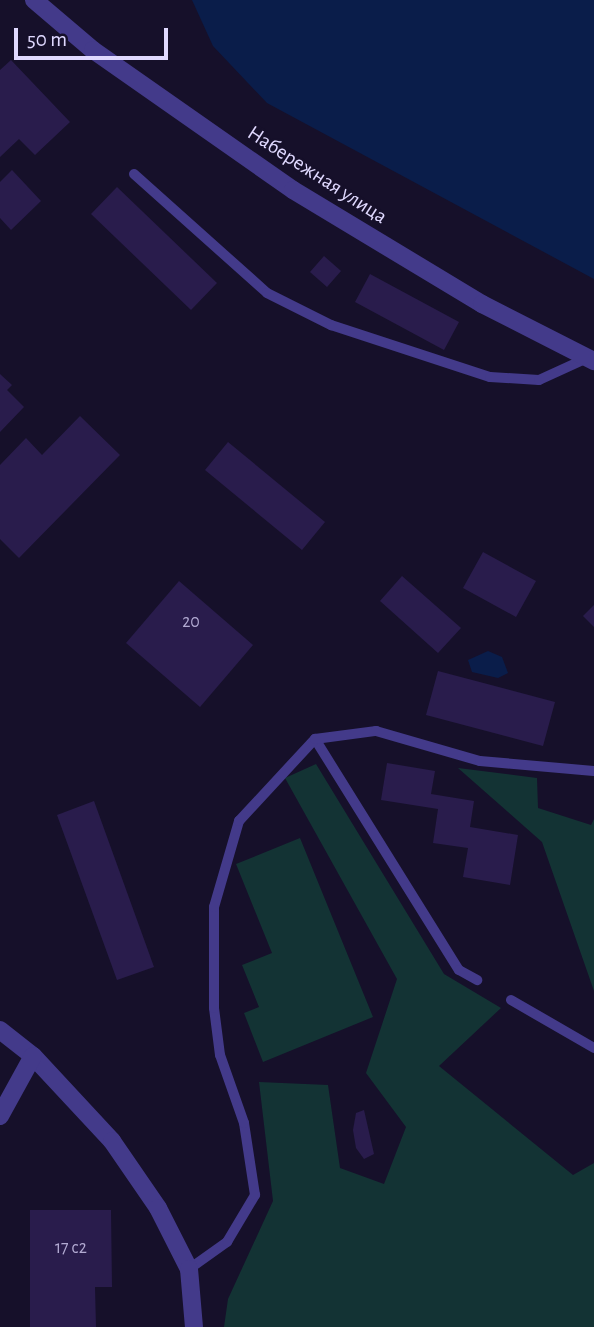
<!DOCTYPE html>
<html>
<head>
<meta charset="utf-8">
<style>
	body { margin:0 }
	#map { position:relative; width:594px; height:1327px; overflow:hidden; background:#16102a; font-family:"Alegreya Sans",sans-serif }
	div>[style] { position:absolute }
	.green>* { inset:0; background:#133334 }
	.water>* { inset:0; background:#0a1d4a }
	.building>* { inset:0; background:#291c4c }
	.service>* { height:10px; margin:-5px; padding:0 5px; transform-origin:5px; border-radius:5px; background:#433a8a }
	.minor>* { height:18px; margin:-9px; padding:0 9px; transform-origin:9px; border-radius:9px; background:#433a8a }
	span { translate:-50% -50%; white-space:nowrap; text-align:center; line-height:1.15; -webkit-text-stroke:5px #16102a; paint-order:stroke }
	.number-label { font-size:18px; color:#b2aad2 }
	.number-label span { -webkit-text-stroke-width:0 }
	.street-label { font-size:21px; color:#e0d9ff }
	.scale { position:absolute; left:14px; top:28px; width:154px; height:32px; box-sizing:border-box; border:4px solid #e0d9ff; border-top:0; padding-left:9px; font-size:21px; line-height:24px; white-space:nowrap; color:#e0d9ff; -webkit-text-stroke:5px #16102a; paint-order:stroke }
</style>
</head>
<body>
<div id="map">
	<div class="green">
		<div style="clip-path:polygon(316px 764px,444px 974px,501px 1008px,439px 1066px,573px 1175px,594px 1163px,594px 1327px,224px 1327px,228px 1299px,273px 1201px,259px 1082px,328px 1085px,340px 1168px,384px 1184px,406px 1127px,366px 1073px,397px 979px,285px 778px)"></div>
		<div style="clip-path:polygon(458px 768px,537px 778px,538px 808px,591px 825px,594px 819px,594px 991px,542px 842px)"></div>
		<div style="clip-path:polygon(300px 838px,373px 1017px,263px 1062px,244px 1013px,259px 1007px,242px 965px,272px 953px,236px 864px)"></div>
	</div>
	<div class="water">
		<div style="clip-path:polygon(192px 0,594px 0,594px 279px,267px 103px,213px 46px)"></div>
		<div style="clip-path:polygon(488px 651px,502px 657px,508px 673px,498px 678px,472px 672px,468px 660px)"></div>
	</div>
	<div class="building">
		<div style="clip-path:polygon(11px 60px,70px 122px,35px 155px,19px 139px,0 157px,0 70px)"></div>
		<div style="clip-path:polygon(12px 170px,41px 201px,11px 230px,0 218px,0 182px)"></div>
		<div style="clip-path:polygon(117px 187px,217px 283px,191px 310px,91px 214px)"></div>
		<div style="clip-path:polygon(324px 256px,341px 271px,327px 287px,310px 272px)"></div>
		<div style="clip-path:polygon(370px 274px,459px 322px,444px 350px,355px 302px)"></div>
		<div style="clip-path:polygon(0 374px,12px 385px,7px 390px,24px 407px,0 432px)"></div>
		<div style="clip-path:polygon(80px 416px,120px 455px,19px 558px,0 539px,0 465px,26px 438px,42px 455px)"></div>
		<div style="clip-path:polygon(228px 442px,325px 522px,302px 550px,205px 470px)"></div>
		<div style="clip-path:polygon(483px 552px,536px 581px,516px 617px,463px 588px)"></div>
		<div style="clip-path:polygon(402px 576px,461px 628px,438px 653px,380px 601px)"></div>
		<div style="clip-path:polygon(179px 581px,253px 645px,200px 707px,126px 643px)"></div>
		<div style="clip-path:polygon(594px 605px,594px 627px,583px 616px)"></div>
		<div style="clip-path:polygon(438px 671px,555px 702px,543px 746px,426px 715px)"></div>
		<div style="clip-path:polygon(387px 763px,435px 771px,431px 794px,474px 801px,470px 827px,518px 835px,510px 885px,463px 877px,468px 848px,433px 843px,438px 809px,381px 800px)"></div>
		<div style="clip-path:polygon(94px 801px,154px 967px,117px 980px,57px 815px)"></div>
		<div style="clip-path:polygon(364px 1110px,374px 1154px,364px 1159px,356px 1148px,353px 1130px,356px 1113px)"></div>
		<div style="clip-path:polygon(30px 1210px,111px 1210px,112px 1287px,95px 1287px,96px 1327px,30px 1327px)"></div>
	</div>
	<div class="service">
		<div style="left:134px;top:174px;width:178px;rotate:41.8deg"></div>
		<div style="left:267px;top:293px;width:72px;rotate:26.6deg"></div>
		<div style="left:331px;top:325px;width:167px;rotate:18.1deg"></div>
		<div style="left:490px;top:377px;width:49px;rotate:3.5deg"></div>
		<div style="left:539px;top:380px;width:53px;rotate:-24.6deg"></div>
		<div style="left:315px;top:739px;width:272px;rotate:58.1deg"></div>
		<div style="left:459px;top:970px;width:21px;rotate:29deg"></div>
		<div style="left:511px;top:1000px;width:96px;rotate:30deg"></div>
		<div style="left:189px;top:1269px;width:47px;rotate:-35.4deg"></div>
		<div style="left:227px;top:1242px;width:55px;rotate:-59.2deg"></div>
		<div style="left:255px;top:1195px;width:73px;rotate:-98.7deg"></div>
		<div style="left:244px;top:1123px;width:72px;rotate:-109.4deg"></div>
		<div style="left:220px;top:1055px;width:47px;rotate:-97.3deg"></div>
		<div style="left:214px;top:1008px;width:101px;rotate:-90deg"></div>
		<div style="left:214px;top:907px;width:90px;rotate:-73.8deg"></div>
		<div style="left:239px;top:821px;width:112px;rotate:-47.2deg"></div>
		<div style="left:315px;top:739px;width:62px;rotate:-7.5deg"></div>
		<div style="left:376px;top:731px;width:108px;rotate:16.1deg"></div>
		<div style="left:480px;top:761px;width:114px;rotate:5deg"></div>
	</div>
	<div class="minor">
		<div style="left:34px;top:0;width:77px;rotate:40.3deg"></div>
		<div style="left:93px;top:50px;width:244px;rotate:35deg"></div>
		<div style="left:293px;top:190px;width:221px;rotate:31.1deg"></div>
		<div style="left:482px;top:304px;width:126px;rotate:27deg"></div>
		<div style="left:0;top:1030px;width:42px;rotate:38.2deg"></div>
		<div style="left:33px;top:1056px;width:116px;rotate:47.1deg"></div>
		<div style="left:112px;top:1141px;width:81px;rotate:55.5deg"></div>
		<div style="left:158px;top:1208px;width:68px;rotate:63.1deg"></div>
		<div style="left:189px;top:1269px;width:58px;rotate:85.1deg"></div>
		<div style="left:0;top:1116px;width:68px;rotate:-61.2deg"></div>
	</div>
	<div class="number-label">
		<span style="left:191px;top:622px">20</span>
		<span style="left:71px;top:1248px">17 с2</span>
	</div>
	<div class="street-label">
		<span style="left:317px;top:175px;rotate:33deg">Набережная улица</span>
	</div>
	<div class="scale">50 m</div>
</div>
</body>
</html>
